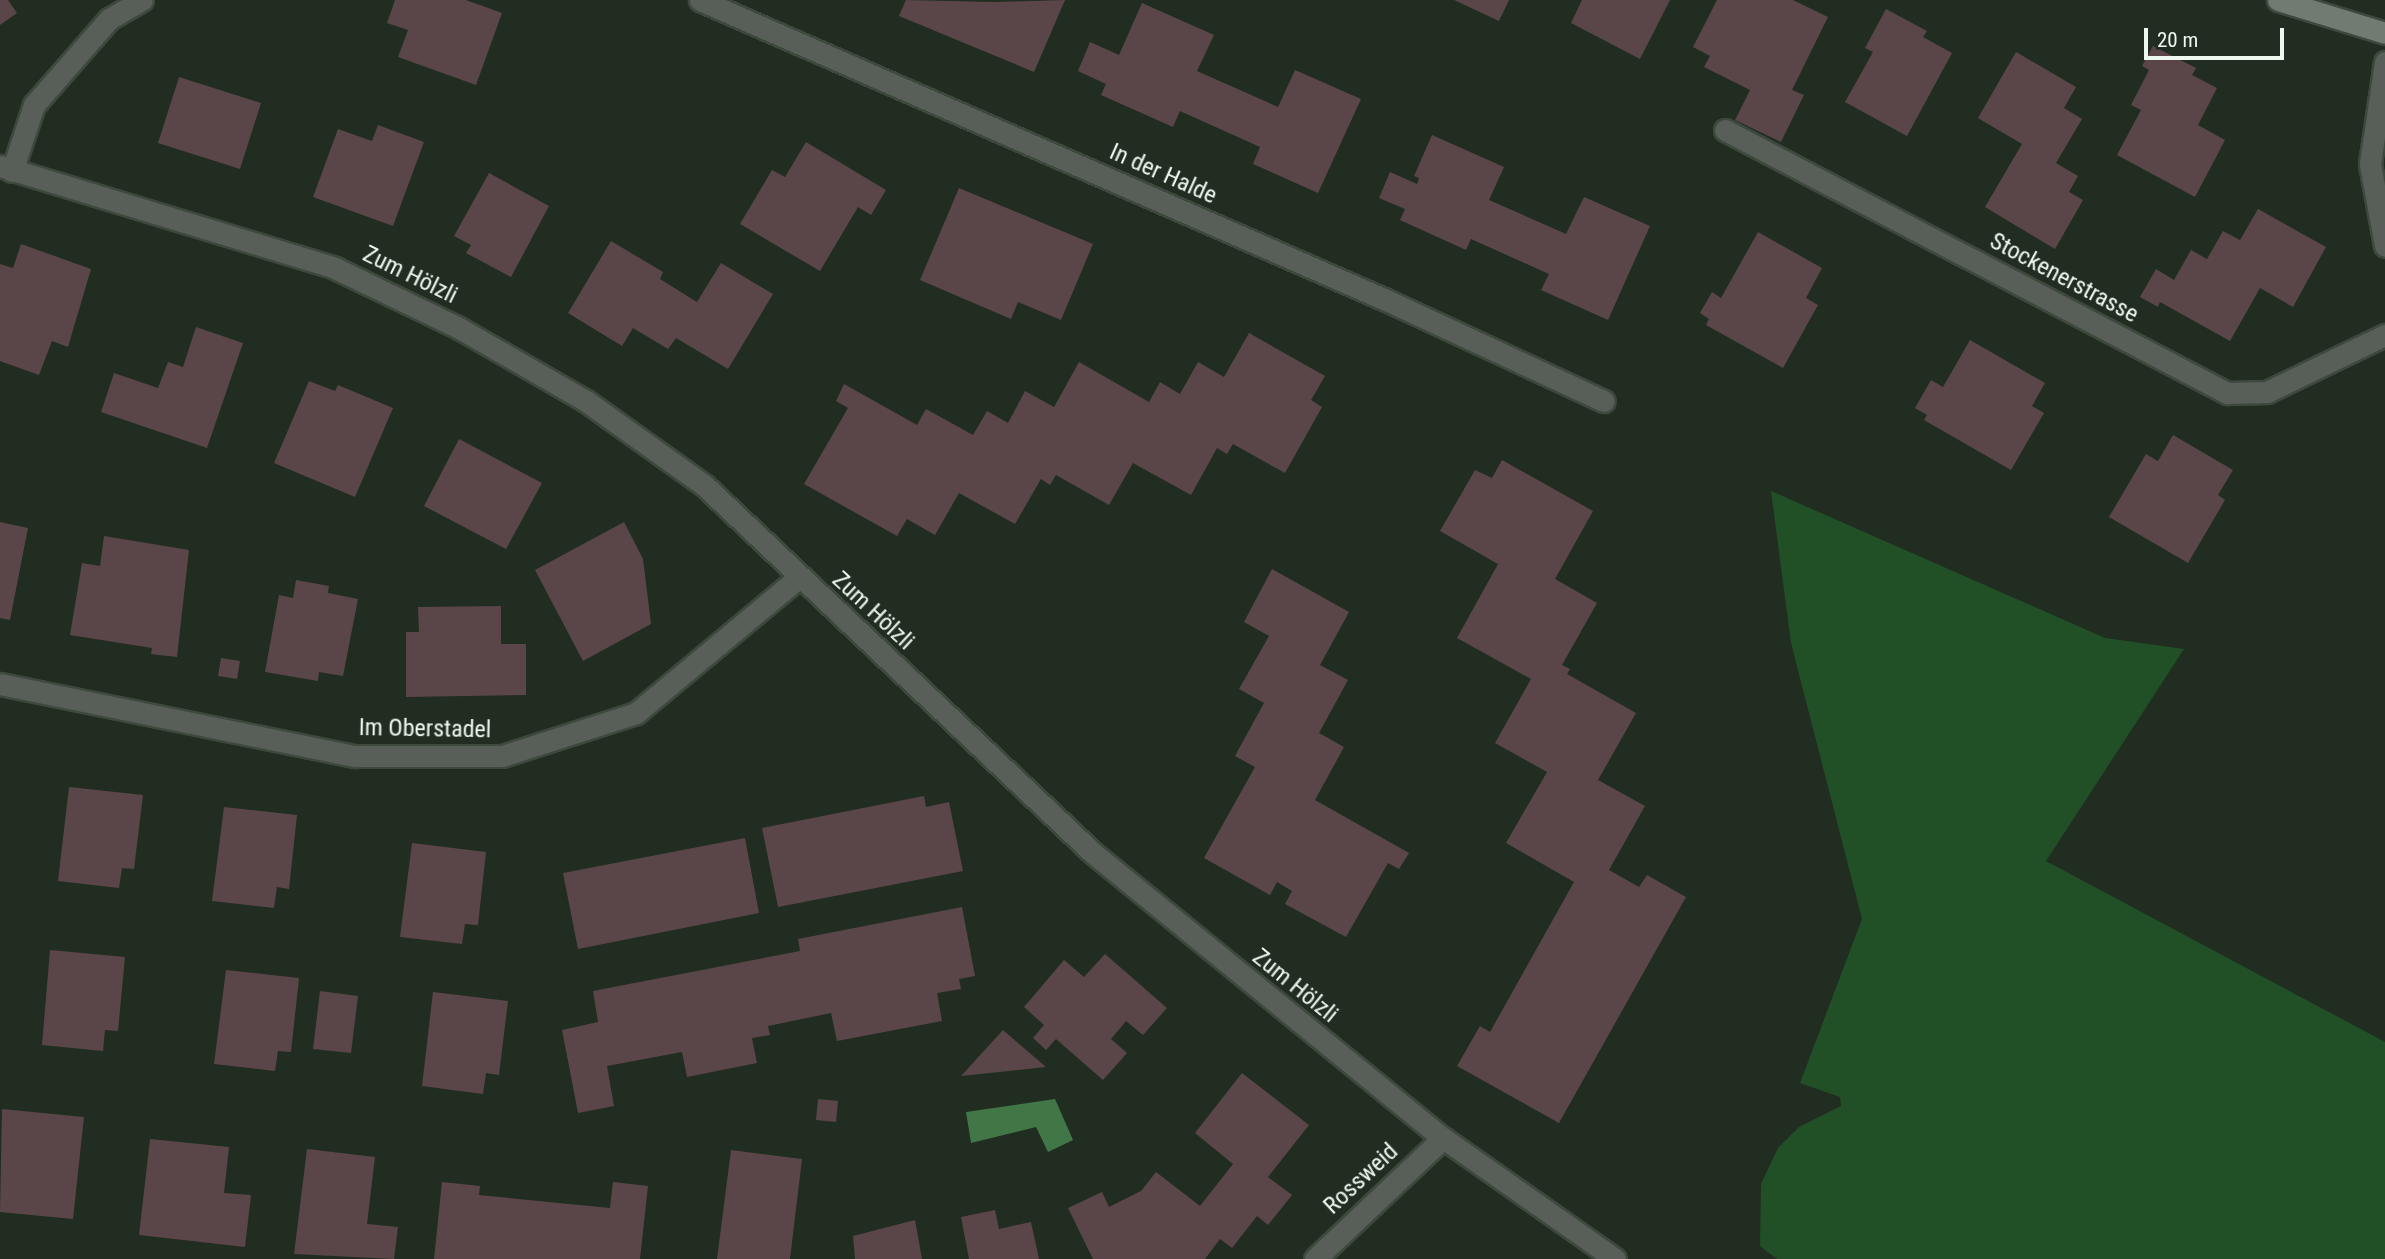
<!DOCTYPE html>
<html>
<head>
<meta charset="utf-8">
<style>
	body { margin:0 }
	#map { position:relative; width:2385px; height:1259px; overflow:hidden; background:#212d21; font-family:"Roboto Condensed",sans-serif }
	div>[style] { position:absolute }
	.green>* { inset:0; background:#215026 }
	.water>* { inset:0; background:#417746 }
	.building>* { inset:0; background:#5a4648 }
	.roads { filter:drop-shadow(2px 0 #3e493e) drop-shadow(-2px 0 #3e493e) drop-shadow(0 2px #3e493e) drop-shadow(0 -2px #3e493e) }
	.street>* { height:21px; margin:-10.5px; padding:0 10.5px; transform-origin:10.5px; border-radius:10.5px; background:#585e58 }
	.secondary>* { height:21px; margin:-10.5px; padding:0 10.5px; transform-origin:10.5px; border-radius:10.5px; background:#717b71 }
	span { translate:-50% -50%; white-space:nowrap; text-align:center; line-height:1.15; -webkit-text-stroke:6px #212d21; paint-order:stroke }
	.street-label { font-size:24px; color:#eff8ef }
	.scale { position:absolute; left:2144px; top:28px; width:140px; height:32px; box-sizing:border-box; border:4px solid #eff8ef; border-top:0; padding-left:9px; font-size:21px; line-height:24px; white-space:nowrap; color:#eff8ef; -webkit-text-stroke:5px #212d21; paint-order:stroke }
</style>
</head>
<body>
<div id="map">
	<div class="green">
		<div style="clip-path:polygon(1771px 491px,2105px 638px,2184px 649px,2046px 861px,2385px 1042px,2385px 1259px,1777px 1259px,1760px 1246px,1761px 1184px,1778px 1148px,1799px 1127px,1841px 1106px,1840px 1097px,1800px 1083px,1862px 919px,1791px 643px)"></div>
	</div>
	<div class="water">
		<div style="clip-path:polygon(1055px 1099px,1073px 1140px,1048px 1152px,1036px 1127px,971px 1143px,966px 1112px)"></div>
	</div>
	<div class="building">
		<div style="clip-path:polygon(0 0,8px 0,17px 13px,0 25px)"></div>
		<div style="clip-path:polygon(395px 0,466px 0,502px 13px,476px 85px,398px 57px,408px 30px,387px 23px)"></div>
		<div style="clip-path:polygon(906px 0,994px 2px,1065px 0,1034px 72px,899px 16px)"></div>
		<div style="clip-path:polygon(1454px 0,1509px 0,1499px 21px)"></div>
		<div style="clip-path:polygon(1582px 0,1670px 0,1640px 59px,1571px 23px)"></div>
		<div style="clip-path:polygon(1717px 0,1793px 0,1828px 17px,1792px 90px,1804px 95px,1781px 142px,1735px 120px,1750px 90px,1704px 67px,1710px 56px,1693px 47px)"></div>
		<div style="clip-path:polygon(1142px 3px,1214px 35px,1197px 71px,1278px 107px,1295px 70px,1361px 99px,1318px 193px,1253px 164px,1260px 147px,1180px 111px,1173px 127px,1101px 95px,1106px 84px,1078px 71px,1090px 42px,1119px 55px)"></div>
		<div style="clip-path:polygon(1886px 9px,1927px 31px,1923px 37px,1952px 53px,1907px 136px,1845px 102px,1873px 52px,1865px 48px)"></div>
		<div style="clip-path:polygon(2153px 46px,2196px 68px,2192px 75px,2217px 88px,2198px 125px,2225px 140px,2195px 197px,2117px 155px,2141px 110px,2131px 105px,2149px 70px,2142px 66px)"></div>
		<div style="clip-path:polygon(2016px 52px,2076px 87px,2064px 108px,2082px 119px,2056px 163px,2078px 176px,2069px 192px,2083px 200px,2055px 249px,1985px 207px,2022px 144px,1978px 118px)"></div>
		<div style="clip-path:polygon(179px 77px,261px 103px,240px 169px,158px 143px)"></div>
		<div style="clip-path:polygon(378px 125px,424px 142px,393px 226px,313px 197px,338px 129px,372px 141px)"></div>
		<div style="clip-path:polygon(1432px 135px,1504px 167px,1489px 200px,1566px 234px,1584px 197px,1650px 226px,1608px 320px,1541px 290px,1549px 274px,1471px 239px,1466px 250px,1400px 220px,1405px 209px,1379px 198px,1390px 172px,1417px 184px,1419px 178px,1414px 176px)"></div>
		<div style="clip-path:polygon(806px 142px,886px 190px,871px 215px,858px 207px,820px 271px,740px 224px,772px 170px,785px 177px)"></div>
		<div style="clip-path:polygon(489px 173px,549px 206px,511px 277px,466px 253px,471px 245px,454px 236px)"></div>
		<div style="clip-path:polygon(959px 188px,1093px 244px,1061px 320px,1018px 302px,1011px 319px,920px 280px)"></div>
		<div style="clip-path:polygon(2258px 209px,2326px 247px,2293px 307px,2260px 288px,2230px 341px,2160px 302px,2158px 307px,2140px 297px,2156px 269px,2174px 280px,2191px 250px,2207px 259px,2223px 231px,2240px 240px)"></div>
		<div style="clip-path:polygon(1758px 232px,1822px 268px,1806px 298px,1818px 305px,1783px 368px,1706px 325px,1709px 319px,1700px 313px,1712px 292px,1721px 298px)"></div>
		<div style="clip-path:polygon(611px 241px,663px 272px,660px 279px,697px 302px,721px 263px,773px 294px,728px 369px,676px 338px,668px 349px,633px 328px,622px 346px,568px 313px)"></div>
		<div style="clip-path:polygon(21px 244px,91px 269px,68px 347px,52px 341px,39px 375px,0 361px,0 264px,13px 268px)"></div>
		<div style="clip-path:polygon(196px 327px,243px 343px,207px 448px,101px 412px,114px 373px,158px 388px,168px 362px,183px 367px)"></div>
		<div style="clip-path:polygon(1249px 333px,1325px 376px,1311px 400px,1322px 407px,1285px 473px,1233px 444px,1227px 454px,1217px 448px,1191px 495px,1133px 463px,1109px 505px,1056px 475px,1050px 485px,1041px 479px,1015px 524px,959px 493px,935px 535px,907px 519px,897px 536px,804px 484px,848px 408px,836px 401px,844px 384px,917px 425px,926px 409px,973px 435px,987px 411px,1008px 423px,1025px 391px,1054px 407px,1079px 362px,1149px 402px,1160px 382px,1180px 394px,1198px 362px,1224px 377px)"></div>
		<div style="clip-path:polygon(1970px 340px,2045px 383px,2032px 406px,2044px 413px,2011px 470px,1924px 420px,1927px 415px,1915px 408px,1931px 380px,1943px 387px)"></div>
		<div style="clip-path:polygon(309px 381px,335px 391px,338px 385px,393px 408px,355px 497px,274px 463px)"></div>
		<div style="clip-path:polygon(2173px 435px,2233px 470px,2218px 495px,2225px 500px,2188px 563px,2109px 517px,2146px 454px,2158px 461px)"></div>
		<div style="clip-path:polygon(459px 439px,542px 483px,506px 549px,424px 506px)"></div>
		<div style="clip-path:polygon(1502px 460px,1593px 511px,1555px 579px,1597px 603px,1562px 665px,1570px 669px,1567px 674px,1636px 713px,1598px 780px,1645px 806px,1609px 870px,1639px 887px,1647px 875px,1686px 897px,1559px 1123px,1457px 1066px,1480px 1026px,1490px 1032px,1574px 882px,1506px 843px,1547px 772px,1495px 743px,1531px 679px,1457px 638px,1498px 564px,1440px 531px,1475px 470px,1492px 478px)"></div>
		<div style="clip-path:polygon(0 522px,28px 528px,10px 620px,0 618px)"></div>
		<div style="clip-path:polygon(624px 522px,643px 559px,651px 624px,583px 661px,535px 570px)"></div>
		<div style="clip-path:polygon(104px 536px,189px 550px,177px 657px,151px 654px,152px 648px,70px 635px,82px 563px,100px 566px)"></div>
		<div style="clip-path:polygon(1272px 569px,1349px 612px,1320px 665px,1348px 680px,1319px 733px,1344px 747px,1315px 800px,1409px 853px,1399px 869px,1388px 863px,1346px 937px,1285px 904px,1292px 891px,1277px 882px,1270px 895px,1204px 858px,1255px 767px,1235px 756px,1264px 703px,1239px 689px,1269px 636px,1244px 622px)"></div>
		<div style="clip-path:polygon(296px 580px,329px 586px,328px 593px,358px 599px,343px 676px,319px 672px,318px 681px,265px 672px,279px 595px,293px 598px)"></div>
		<div style="clip-path:polygon(501px 606px,501px 644px,526px 644px,526px 695px,406px 697px,406px 632px,419px 632px,418px 607px)"></div>
		<div style="clip-path:polygon(221px 658px,240px 661px,237px 679px,218px 676px)"></div>
		<div style="clip-path:polygon(69px 787px,143px 795px,134px 869px,122px 868px,119px 888px,58px 881px)"></div>
		<div style="clip-path:polygon(924px 796px,926px 807px,949px 802px,963px 871px,778px 907px,762px 828px)"></div>
		<div style="clip-path:polygon(224px 807px,297px 815px,289px 889px,277px 887px,274px 908px,212px 901px)"></div>
		<div style="clip-path:polygon(745px 838px,759px 913px,578px 949px,563px 873px)"></div>
		<div style="clip-path:polygon(412px 843px,486px 852px,478px 925px,465px 924px,462px 944px,400px 937px)"></div>
		<div style="clip-path:polygon(962px 907px,975px 976px,959px 979px,961px 989px,937px 993px,942px 1021px,837px 1041px,831px 1013px,768px 1026px,770px 1035px,752px 1038px,757px 1063px,687px 1077px,682px 1052px,607px 1066px,614px 1106px,578px 1113px,562px 1030px,598px 1022px,593px 991px,800px 951px,798px 939px)"></div>
		<div style="clip-path:polygon(50px 950px,125px 957px,118px 1031px,105px 1030px,103px 1051px,42px 1045px)"></div>
		<div style="clip-path:polygon(1105px 954px,1167px 1008px,1143px 1035px,1126px 1021px,1111px 1039px,1127px 1053px,1103px 1080px,1056px 1039px,1046px 1050px,1033px 1038px,1044px 1025px,1024px 1007px,1064px 960px,1084px 977px)"></div>
		<div style="clip-path:polygon(226px 970px,299px 978px,291px 1052px,278px 1051px,275px 1071px,214px 1064px)"></div>
		<div style="clip-path:polygon(320px 991px,358px 996px,351px 1053px,313px 1049px)"></div>
		<div style="clip-path:polygon(433px 992px,508px 1001px,499px 1075px,486px 1073px,483px 1094px,422px 1086px)"></div>
		<div style="clip-path:polygon(1003px 1030px,1046px 1067px,961px 1076px)"></div>
		<div style="clip-path:polygon(1242px 1073px,1309px 1125px,1268px 1177px,1292px 1195px,1268px 1225px,1257px 1216px,1232px 1248px,1220px 1239px,1205px 1259px,1093px 1259px,1068px 1208px,1102px 1192px,1109px 1207px,1141px 1191px,1156px 1172px,1200px 1206px,1233px 1164px,1195px 1133px)"></div>
		<div style="clip-path:polygon(818px 1099px,838px 1101px,836px 1122px,816px 1120px)"></div>
		<div style="clip-path:polygon(2px 1109px,84px 1117px,73px 1219px,0 1212px)"></div>
		<div style="clip-path:polygon(150px 1139px,229px 1147px,224px 1193px,251px 1195px,245px 1247px,139px 1235px)"></div>
		<div style="clip-path:polygon(307px 1149px,375px 1157px,367px 1224px,398px 1227px,394px 1259px,294px 1254px)"></div>
		<div style="clip-path:polygon(731px 1150px,802px 1159px,790px 1259px,717px 1259px)"></div>
		<div style="clip-path:polygon(442px 1182px,480px 1186px,479px 1195px,610px 1208px,613px 1182px,648px 1186px,640px 1259px,434px 1259px)"></div>
		<div style="clip-path:polygon(995px 1210px,999px 1229px,1031px 1222px,1039px 1259px,969px 1259px,961px 1217px)"></div>
		<div style="clip-path:polygon(915px 1220px,922px 1259px,855px 1259px,853px 1236px)"></div>
	</div>
	<div class="roads">
		<div class="street">
			<div style="left:700px;top:0;width:749px;rotate:23.62deg"></div>
			<div style="left:1386px;top:300px;width:240px;rotate:24.9deg"></div>
			<div style="left:2385px;top:62px;width:103px;rotate:98.4deg"></div>
			<div style="left:2370px;top:164px;width:83px;rotate:79.6deg"></div>
			<div style="left:1725px;top:130px;width:567px;rotate:27.65deg"></div>
			<div style="left:2227px;top:393px;width:40px;rotate:-1.4deg"></div>
			<div style="left:2267px;top:392px;width:131px;rotate:-25.8deg"></div>
			<div style="left:0;top:166px;width:350px;rotate:16.9deg"></div>
			<div style="left:335px;top:268px;width:138px;rotate:25.8deg"></div>
			<div style="left:459px;top:328px;width:146px;rotate:29.9deg"></div>
			<div style="left:586px;top:401px;width:146px;rotate:35.5deg"></div>
			<div style="left:705px;top:486px;width:534px;rotate:43.41deg"></div>
			<div style="left:1093px;top:853px;width:451px;rotate:39.2deg"></div>
			<div style="left:1443px;top:1138px;width:210px;rotate:35.1deg"></div>
			<div style="left:12px;top:171px;width:70px;rotate:-71.6deg"></div>
			<div style="left:34px;top:105px;width:114px;rotate:-48.9deg"></div>
			<div style="left:109px;top:19px;width:38px;rotate:-30deg"></div>
			<div style="left:0;top:684px;width:362px;rotate:11.5deg"></div>
			<div style="left:355px;top:756px;width:147px"></div>
			<div style="left:502px;top:756px;width:141px;rotate:-17.8deg"></div>
			<div style="left:636px;top:713px;width:212px;rotate:-39.8deg"></div>
			<div style="left:1315px;top:1259px;width:176px;rotate:-43.4deg"></div>
		</div>
		<div class="secondary">
			<div style="left:2278px;top:0;width:112px;rotate:17.1deg"></div>
		</div>
	</div>
	<div class="street-label">
		<span style="left:1163px;top:174px;rotate:24deg">In der Halde</span>
		<span style="left:410px;top:275px;rotate:26deg">Zum Hölzli</span>
		<span style="left:2064px;top:278px;rotate:28deg">Stockenerstrasse</span>
		<span style="left:873px;top:611px;rotate:43deg">Zum Hölzli</span>
		<span style="left:425px;top:729px;rotate:1deg">Im Oberstadel</span>
		<span style="left:1295px;top:986px;rotate:39deg">Zum Hölzli</span>
		<span style="left:1361px;top:1179px;rotate:-43deg">Rossweid</span>
	</div>
	<div class="scale">20 m</div>
</div>
</body>
</html>
